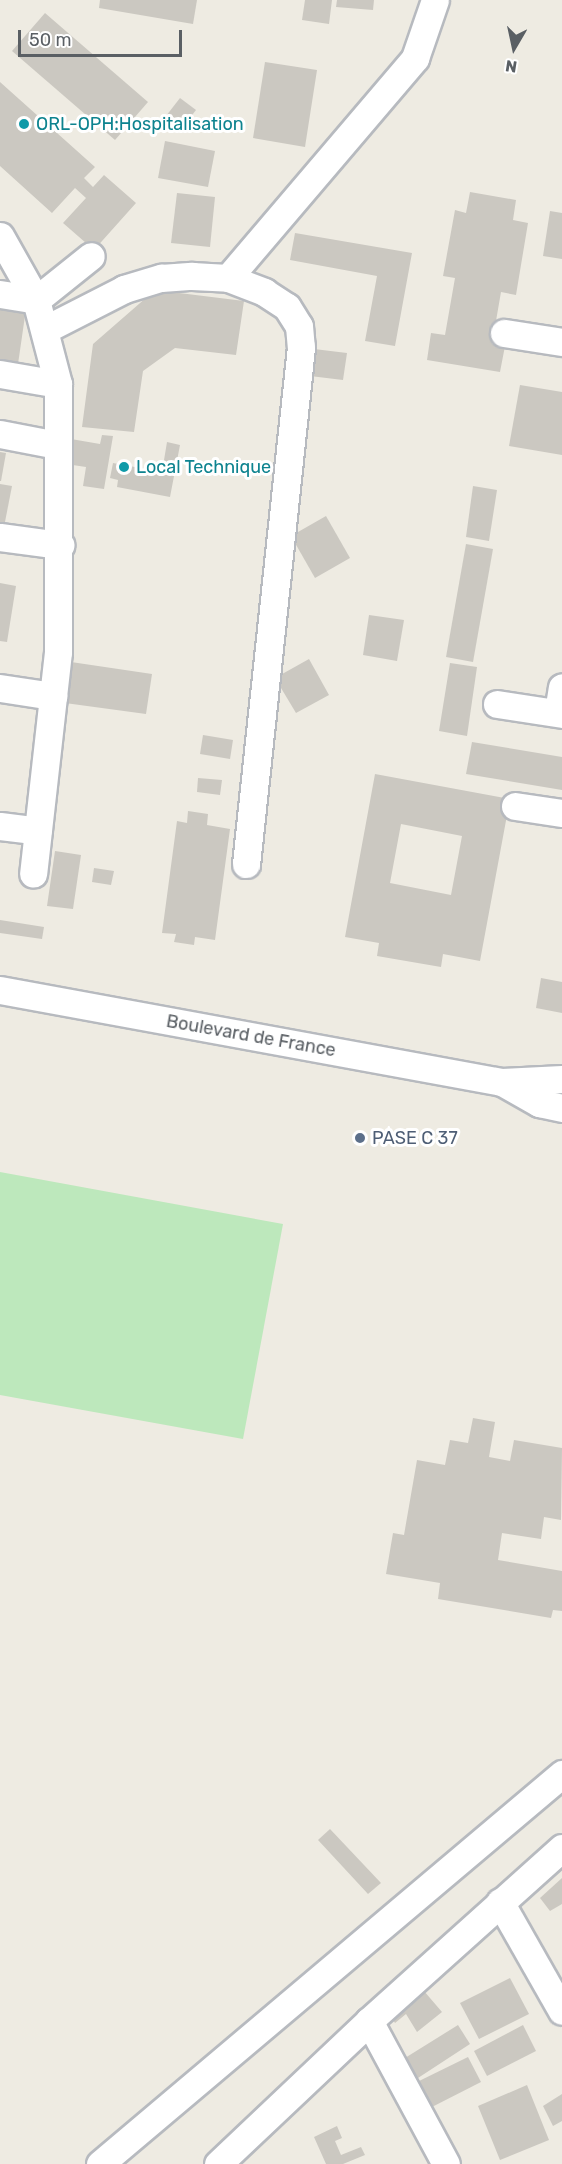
<!DOCTYPE html>
<html>
<head>
<meta charset="utf-8">
<style>
	body { margin:0 }
	#map { position:relative; width:562px; height:2164px; overflow:hidden; background:#eeebe2; font-family:Rubik,sans-serif }
	div>[style] { position:absolute }
	.green>* { inset:0; background:#bde8bc }
	.building>* { inset:0; background:#cbc8c1 }
	.roads { filter:drop-shadow(2px 0 #b7babf) drop-shadow(-2px 0 #b7babf) drop-shadow(0 2px #b7babf) drop-shadow(0 -2px #b7babf) }
	.minor>* { height:27px; margin:-13.5px; padding:0 13.5px; transform-origin:13.5px; border-radius:13.5px; background:#fff }
	.dots>* { width:16px; height:16px; translate:-50% -50%; box-sizing:border-box; border:3px solid #fff; border-radius:50% }
	span { translate:-50% -50%; white-space:nowrap; text-align:center; line-height:1.15; -webkit-text-stroke:6px #fff; paint-order:stroke }
	.culture-label { font-size:18px; color:#0d838f }
	.left { translate:0 -50%; text-align:left }
	.street-label { font-size:18px; color:#5a5f64 }
	.service-label { font-size:18px; color:#4e5e75 }
	.north { position:absolute; left:484px; top:18px; width:60px; height:60px; -webkit-text-stroke:4px #fff; paint-order:stroke; rotate:189deg; font-size:16px; font-weight:700; line-height:24px; text-align:center; color:#5a5f64 }
	.north::after { content:''; display:block; margin:auto; width:21px; height:27px; background:#5a5f64; clip-path:polygon(50% 0,100% 100%,50% 72%,0 100%) }
	.scale { position:absolute; left:18px; top:30px; width:164px; height:27px; box-sizing:border-box; border:3px solid #5a5f64; border-top:0; padding-left:8px; font-size:18px; line-height:21px; white-space:nowrap; color:#5a5f64; -webkit-text-stroke:4px #fff; paint-order:stroke }
</style>
</head>
<body>
<div id="map">
	<div class="green">
		<div style="clip-path:polygon(0 1172px,283px 1224px,243px 1439px,0 1395px)"></div>
	</div>
	<div class="building">
		<div style="clip-path:polygon(100px 0,197px 0,193px 24px,99px 8px)"></div>
		<div style="clip-path:polygon(305px 0,332px 0,329px 24px,302px 20px)"></div>
		<div style="clip-path:polygon(337px 0,374px 0,373px 10px,336px 7px)"></div>
		<div style="clip-path:polygon(45px 13px,148px 102px,115px 140px,12px 51px)"></div>
		<div style="clip-path:polygon(265px 62px,317px 70px,305px 147px,253px 138px)"></div>
		<div style="clip-path:polygon(0 82px,95px 167px,84px 178px,93px 187px,104px 175px,136px 203px,94px 250px,63px 223px,86px 198px,75px 188px,52px 213px,0 166px)"></div>
		<div style="clip-path:polygon(180px 98px,196px 110px,182px 128px,166px 116px)"></div>
		<div style="clip-path:polygon(165px 141px,215px 151px,208px 187px,158px 178px)"></div>
		<div style="clip-path:polygon(470px 192px,516px 200px,513px 220px,528px 223px,516px 295px,501px 292px,492px 344px,505px 346px,500px 372px,427px 360px,431px 333px,445px 335px,455px 278px,443px 276px,455px 210px,466px 213px)"></div>
		<div style="clip-path:polygon(177px 193px,215px 197px,210px 247px,171px 243px)"></div>
		<div style="clip-path:polygon(550px 211px,562px 213px,562px 259px,543px 256px)"></div>
		<div style="clip-path:polygon(295px 233px,412px 253px,395px 346px,365px 341px,377px 276px,290px 260px)"></div>
		<div style="clip-path:polygon(155px 290px,244px 301px,236px 355px,175px 348px,143px 371px,134px 432px,82px 427px,93px 344px)"></div>
		<div style="clip-path:polygon(0 305px,26px 309px,18px 364px,0 362px)"></div>
		<div style="clip-path:polygon(314px 349px,347px 353px,343px 380px,310px 376px)"></div>
		<div style="clip-path:polygon(520px 385px,562px 392px,562px 455px,509px 446px)"></div>
		<div style="clip-path:polygon(102px 435px,113px 436px,104px 489px,83px 486px,86px 467px,66px 464px,71px 439px,100px 444px)"></div>
		<div style="clip-path:polygon(167px 442px,180px 445px,170px 497px,117px 487px,118px 480px,110px 478px,113px 463px,162px 472px)"></div>
		<div style="clip-path:polygon(0 452px,6px 453px,1px 481px,0 481px)"></div>
		<div style="clip-path:polygon(0 484px,12px 486px,4px 527px,0 526px)"></div>
		<div style="clip-path:polygon(473px 486px,497px 490px,489px 541px,466px 537px)"></div>
		<div style="clip-path:polygon(326px 516px,350px 558px,315px 578px,291px 536px)"></div>
		<div style="clip-path:polygon(466px 544px,493px 549px,473px 662px,446px 657px)"></div>
		<div style="clip-path:polygon(0 583px,16px 586px,7px 642px,0 641px)"></div>
		<div style="clip-path:polygon(369px 615px,404px 620px,397px 661px,363px 655px)"></div>
		<div style="clip-path:polygon(309px 659px,329px 695px,296px 713px,275px 678px)"></div>
		<div style="clip-path:polygon(71px 662px,152px 674px,146px 714px,65px 703px)"></div>
		<div style="clip-path:polygon(450px 663px,477px 667px,467px 736px,439px 731px)"></div>
		<div style="clip-path:polygon(203px 735px,233px 740px,230px 759px,200px 754px)"></div>
		<div style="clip-path:polygon(472px 742px,562px 757px,562px 790px,466px 774px)"></div>
		<div style="clip-path:polygon(evenodd,375px 774px,510px 799px,480px 961px,443px 954px,441px 967px,377px 956px,379px 943px,345px 937px,375px 774px,401px 824px,462px 836px,451px 895px,390px 883px,401px 824px)"></div>
		<div style="clip-path:polygon(198px 778px,222px 780px,220px 795px,197px 792px)"></div>
		<div style="clip-path:polygon(188px 811px,208px 814px,207px 825px,230px 829px,215px 940px,195px 937px,194px 945px,174px 942px,176px 934px,162px 933px,177px 821px,187px 823px)"></div>
		<div style="clip-path:polygon(55px 851px,81px 855px,73px 909px,47px 906px)"></div>
		<div style="clip-path:polygon(94px 868px,114px 871px,111px 885px,92px 882px)"></div>
		<div style="clip-path:polygon(0 920px,44px 927px,42px 939px,0 933px)"></div>
		<div style="clip-path:polygon(541px 978px,562px 982px,562px 1013px,536px 1008px)"></div>
		<div style="clip-path:polygon(473px 1418px,495px 1422px,489px 1457px,510px 1461px,514px 1440px,562px 1448px,561px 1520px,544px 1517px,541px 1539px,502px 1533px,498px 1560px,562px 1571px,562px 1611px,553px 1610px,551px 1618px,438px 1599px,440px 1583px,386px 1574px,393px 1533px,404px 1535px,417px 1460px,445px 1465px,450px 1440px,468px 1443px)"></div>
		<div style="clip-path:polygon(330px 1829px,381px 1883px,368px 1894px,318px 1840px)"></div>
		<div style="clip-path:polygon(562px 1878px,562px 1904px,550px 1911px,540px 1898px)"></div>
		<div style="clip-path:polygon(510px 1978px,529px 2014px,479px 2039px,460px 2003px)"></div>
		<div style="clip-path:polygon(418px 1984px,442px 2012px,417px 2032px,406px 2014px,395px 2023px,385px 2007px)"></div>
		<div style="clip-path:polygon(458px 2025px,470px 2044px,418px 2078px,405px 2058px)"></div>
		<div style="clip-path:polygon(523px 2025px,536px 2051px,487px 2076px,474px 2051px)"></div>
		<div style="clip-path:polygon(468px 2057px,481px 2082px,428px 2109px,415px 2083px)"></div>
		<div style="clip-path:polygon(527px 2085px,549px 2140px,500px 2160px,478px 2106px)"></div>
		<div style="clip-path:polygon(562px 2094px,562px 2121px,553px 2126px,543px 2106px)"></div>
		<div style="clip-path:polygon(337px 2126px,342px 2138px,335px 2141px,341px 2155px,361px 2147px,365px 2155px,343px 2164px,326px 2164px,314px 2137px)"></div>
	</div>
	<div class="roads">
		<div class="minor">
			<div style="left:0;top:236px;width:73px;rotate:60.6deg"></div>
			<div style="left:36px;top:300px;width:87px;rotate:75.3deg"></div>
			<div style="left:58px;top:384px;width:268px;rotate:90deg"></div>
			<div style="left:58px;top:652px;width:223px;rotate:96.4deg"></div>
			<div style="left:228px;top:278px;width:289px;rotate:-49.6deg"></div>
			<div style="left:415px;top:58px;width:61px;rotate:-71deg"></div>
			<div style="left:0;top:294px;width:36px;rotate:9deg"></div>
			<div style="left:36px;top:300px;width:70px;rotate:-38.7deg"></div>
			<div style="left:46px;top:329px;width:88px;rotate:-27.1deg"></div>
			<div style="left:124px;top:289px;width:39px;rotate:-17deg"></div>
			<div style="left:161px;top:278px;width:31px;rotate:-4deg"></div>
			<div style="left:192px;top:276px;width:36px;rotate:3deg"></div>
			<div style="left:228px;top:278px;width:39px;rotate:21deg"></div>
			<div style="left:264px;top:292px;width:27px;rotate:33deg"></div>
			<div style="left:287px;top:307px;width:22px;rotate:58deg"></div>
			<div style="left:299px;top:326px;width:21px;rotate:85deg"></div>
			<div style="left:301px;top:347px;width:520px;rotate:96.07deg"></div>
			<div style="left:504px;top:333px;width:59px;rotate:8.8deg"></div>
			<div style="left:0;top:374px;width:59px;rotate:9.8deg"></div>
			<div style="left:0;top:434px;width:58px;rotate:10.9deg"></div>
			<div style="left:0;top:537px;width:61px;rotate:7.6deg"></div>
			<div style="left:0;top:688px;width:54px;rotate:8.6deg"></div>
			<div style="left:497px;top:704px;width:66px;rotate:8.7deg"></div>
			<div style="left:558px;top:712px;width:25px;rotate:-81deg"></div>
			<div style="left:515px;top:806px;width:48px;rotate:8.5deg"></div>
			<div style="left:0;top:826px;width:38px;rotate:7deg"></div>
			<div style="left:0;top:990px;width:510px;rotate:10.39deg"></div>
			<div style="left:502px;top:1082px;width:60px;rotate:-2.9deg"></div>
			<div style="left:502px;top:1082px;width:43px;rotate:29.6deg"></div>
			<div style="left:539px;top:1103px;width:24px;rotate:12deg"></div>
			<div style="left:500px;top:1902px;width:125px;rotate:60.4deg"></div>
			<div style="left:369px;top:2021px;width:162px;rotate:61.7deg"></div>
			<div style="left:100px;top:2164px;width:605px;rotate:-40.17deg"></div>
			<div style="left:218px;top:2164px;width:208px;rotate:-43.4deg"></div>
			<div style="left:369px;top:2021px;width:259px;rotate:-41.9deg"></div>
		</div>
	</div>
	<div class="dots">
		<div style="left:24px;top:124px;background:#0f9aa8"></div>
		<div style="left:124px;top:467px;background:#0f9aa8"></div>
		<div style="left:360px;top:1138px;background:#5c6f8a"></div>
	</div>
	<div class="culture-label">
		<span class="left" style="left:36px;top:124px">ORL-OPH:Hospitalisation</span>
		<span class="left" style="left:136px;top:467px">Local Technique</span>
	</div>
	<div class="street-label">
		<span style="left:251px;top:1036px;rotate:10deg">Boulevard de France</span>
	</div>
	<div class="service-label">
		<span class="left" style="left:372px;top:1138px">PASE C 37</span>
	</div>
	<div class="north">N</div>
	<div class="scale">50 m</div>
</div>
</body>
</html>
